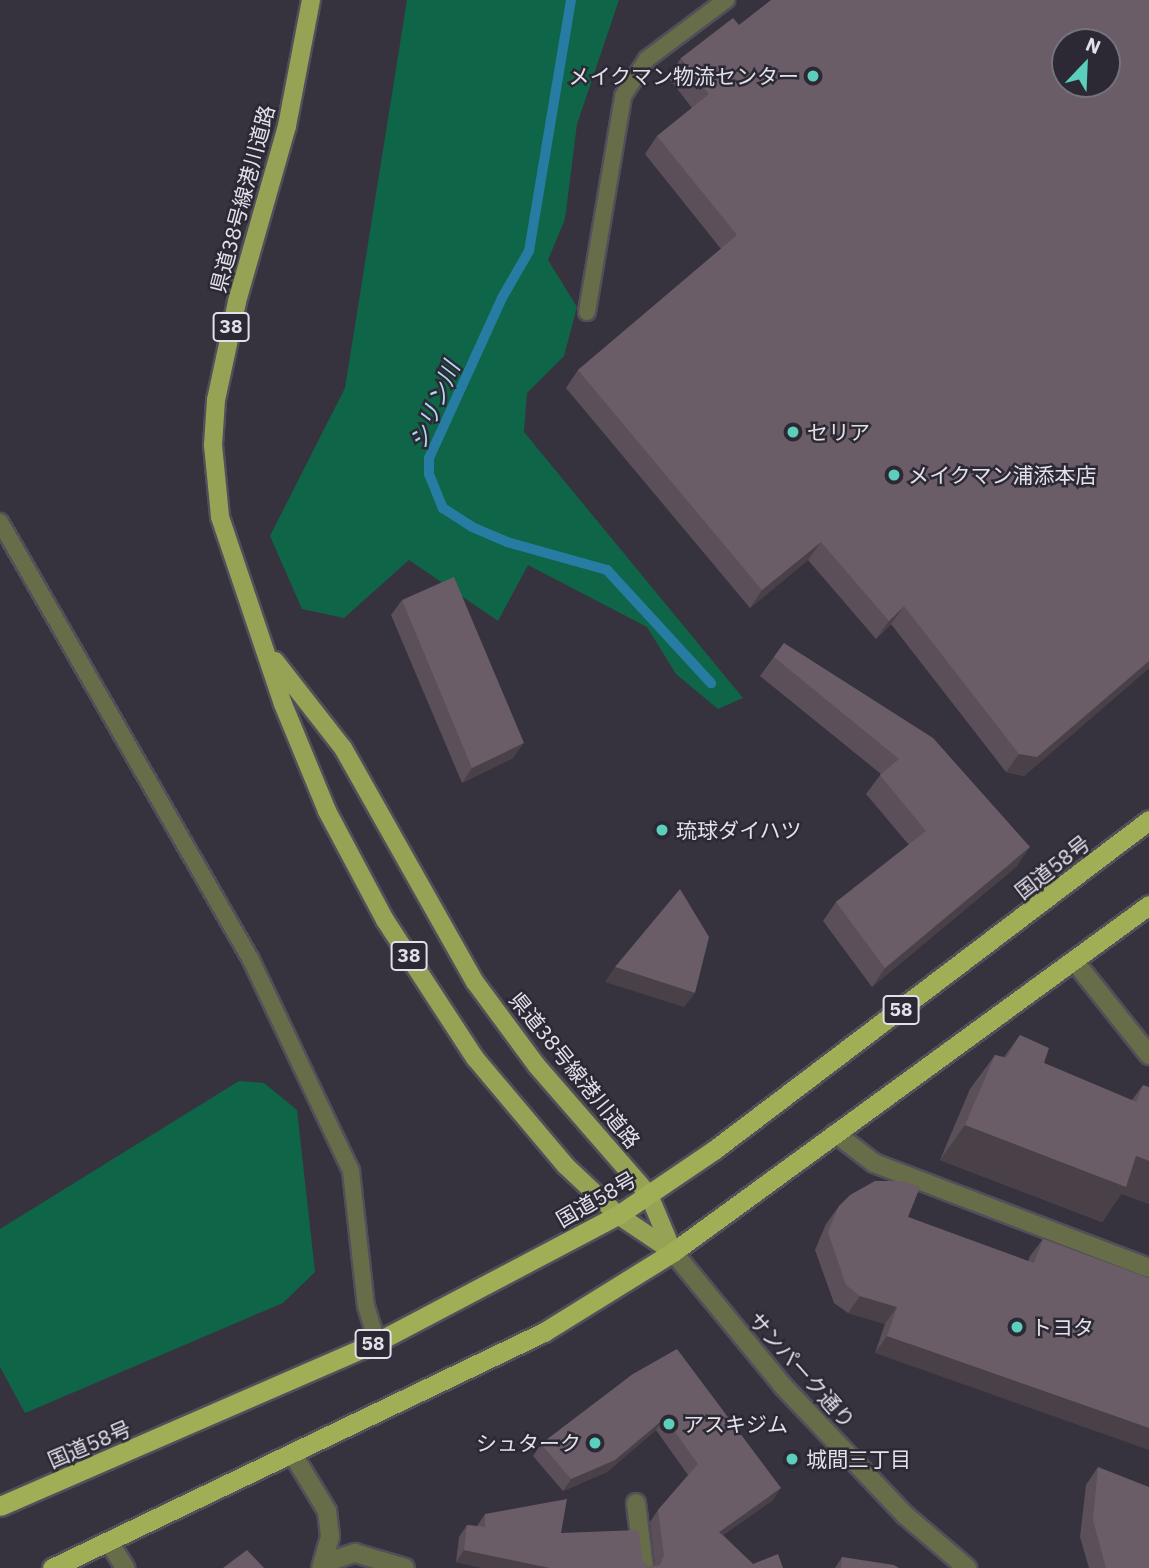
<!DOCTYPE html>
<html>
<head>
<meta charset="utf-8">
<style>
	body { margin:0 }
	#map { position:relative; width:1149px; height:1568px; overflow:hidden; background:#36333f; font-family:"IBM Plex Sans","Noto Sans JP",sans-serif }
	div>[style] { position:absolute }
	.green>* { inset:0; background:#0f6548 }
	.stream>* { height:10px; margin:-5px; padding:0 5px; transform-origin:5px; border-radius:5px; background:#277ca3 }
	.roads { filter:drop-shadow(2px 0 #524f5a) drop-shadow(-2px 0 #524f5a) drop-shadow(0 2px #524f5a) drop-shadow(0 -2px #524f5a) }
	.service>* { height:16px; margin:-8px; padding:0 8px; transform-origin:8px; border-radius:8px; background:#676d48 }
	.minor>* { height:18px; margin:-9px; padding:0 9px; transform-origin:9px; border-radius:9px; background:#676d48 }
	.tertiary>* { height:18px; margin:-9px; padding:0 9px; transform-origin:9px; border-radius:9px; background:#676d48 }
	.primary>* { height:18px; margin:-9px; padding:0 9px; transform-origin:9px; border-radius:9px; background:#97a354 }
	.trunk>* { height:19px; margin:-9.5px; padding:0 9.5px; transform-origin:9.5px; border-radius:9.5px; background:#a0ae56 }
	.wall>* { inset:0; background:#5b5059 }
	.shaded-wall>* { inset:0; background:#4a4148 }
	.building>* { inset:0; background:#6a5d67 }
	.dots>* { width:19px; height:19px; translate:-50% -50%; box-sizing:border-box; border:4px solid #2c2935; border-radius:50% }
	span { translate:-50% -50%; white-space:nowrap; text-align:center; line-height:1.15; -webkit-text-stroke:5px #2c2935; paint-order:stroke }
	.shield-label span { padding:2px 5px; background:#2c2935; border:2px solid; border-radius:5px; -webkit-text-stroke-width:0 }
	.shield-label { font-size:19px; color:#e2e0e9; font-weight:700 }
	.poi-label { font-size:21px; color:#e2e0e9 }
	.right { translate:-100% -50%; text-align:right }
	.left { translate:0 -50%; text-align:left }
	.street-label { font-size:21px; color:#e2e0e9 }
	.water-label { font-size:23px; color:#a9d9f3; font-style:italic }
	.north { position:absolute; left:1051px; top:28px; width:70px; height:70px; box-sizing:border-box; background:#2c2935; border:2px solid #75727d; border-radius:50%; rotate:23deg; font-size:19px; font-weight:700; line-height:28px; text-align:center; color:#e2e0e9 }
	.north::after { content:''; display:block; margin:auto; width:24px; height:32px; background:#5bcebc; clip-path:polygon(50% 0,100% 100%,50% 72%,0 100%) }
</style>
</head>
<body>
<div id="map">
	<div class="green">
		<div style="clip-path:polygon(407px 0,619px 0,577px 124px,565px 219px,548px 260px,577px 307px,564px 356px,527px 393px,524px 432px,743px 698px,718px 709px,676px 674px,647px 627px,528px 565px,498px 621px,409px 560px,344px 618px,302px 609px,270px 536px,345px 388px)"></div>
		<div style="clip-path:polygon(239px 1081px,264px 1083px,297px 1110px,315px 1272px,283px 1303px,25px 1413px,0 1367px,0 1229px)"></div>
	</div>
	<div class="stream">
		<div style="left:571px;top:0;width:254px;rotate:99.5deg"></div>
		<div style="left:529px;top:251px;width:54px;rotate:119.9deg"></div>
		<div style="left:502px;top:298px;width:176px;rotate:114.5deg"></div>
		<div style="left:429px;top:458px;width:16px;rotate:90deg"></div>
		<div style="left:429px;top:474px;width:37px;rotate:68deg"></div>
		<div style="left:443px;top:508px;width:35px;rotate:33deg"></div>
		<div style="left:472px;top:527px;width:38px;rotate:23deg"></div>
		<div style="left:507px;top:542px;width:104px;rotate:15.6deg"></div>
		<div style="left:607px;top:570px;width:154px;rotate:47.4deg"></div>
	</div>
	<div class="roads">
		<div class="service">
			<div style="left:587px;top:312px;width:219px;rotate:-80.5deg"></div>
			<div style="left:623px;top:96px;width:44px;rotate:-57deg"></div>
			<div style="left:647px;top:59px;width:99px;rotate:-36.8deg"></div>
			<div style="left:0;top:522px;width:505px;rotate:60.18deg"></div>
			<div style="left:251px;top:960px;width:233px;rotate:64.6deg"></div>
			<div style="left:351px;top:1171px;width:136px;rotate:83.7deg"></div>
			<div style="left:366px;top:1306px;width:38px;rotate:73deg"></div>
		</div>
		<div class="minor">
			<div style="left:1075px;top:962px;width:119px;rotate:51.5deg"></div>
			<div style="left:835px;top:1133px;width:49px;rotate:37.6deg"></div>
			<div style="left:874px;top:1163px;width:294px;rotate:20.9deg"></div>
			<div style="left:636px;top:1503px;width:65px;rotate:83deg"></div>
			<div style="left:109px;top:1542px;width:31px;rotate:58deg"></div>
			<div style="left:324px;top:1563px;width:33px;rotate:-18deg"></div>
			<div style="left:355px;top:1553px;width:52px;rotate:16.7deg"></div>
		</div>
		<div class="tertiary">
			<div style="left:673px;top:1252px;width:173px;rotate:50.6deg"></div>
			<div style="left:783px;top:1386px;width:178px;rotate:46.6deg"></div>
			<div style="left:905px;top:1515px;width:82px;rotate:40.5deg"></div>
			<div style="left:292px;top:1453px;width:68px;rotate:58.9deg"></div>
			<div style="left:327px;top:1511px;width:26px;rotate:83deg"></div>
			<div style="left:330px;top:1537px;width:32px;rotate:106deg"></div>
		</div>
		<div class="primary">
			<div style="left:311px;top:0;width:128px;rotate:100.8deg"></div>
			<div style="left:287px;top:126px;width:183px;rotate:105.9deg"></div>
			<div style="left:237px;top:302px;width:100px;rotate:102.1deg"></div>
			<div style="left:216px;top:400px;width:45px;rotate:93.8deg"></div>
			<div style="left:213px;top:445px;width:72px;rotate:84.4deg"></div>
			<div style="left:220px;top:517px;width:197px;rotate:71.4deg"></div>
			<div style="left:283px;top:704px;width:116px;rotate:67.6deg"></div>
			<div style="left:327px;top:811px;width:123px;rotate:62deg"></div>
			<div style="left:385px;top:920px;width:165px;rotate:56.9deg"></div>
			<div style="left:475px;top:1058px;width:141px;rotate:49.9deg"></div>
			<div style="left:566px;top:1166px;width:71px;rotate:43.3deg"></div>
			<div style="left:618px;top:1215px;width:66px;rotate:33.9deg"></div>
			<div style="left:275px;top:661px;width:110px;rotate:52deg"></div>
			<div style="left:343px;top:748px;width:269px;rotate:60.6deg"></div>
			<div style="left:475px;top:982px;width:104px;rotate:53.6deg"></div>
			<div style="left:537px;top:1066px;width:171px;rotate:49deg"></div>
			<div style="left:649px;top:1195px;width:62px;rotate:67.2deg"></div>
		</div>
		<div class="trunk">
			<div style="left:0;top:1506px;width:411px;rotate:-23.5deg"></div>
			<div style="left:377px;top:1342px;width:272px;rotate:-27.8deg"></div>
			<div style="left:618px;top:1215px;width:116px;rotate:-34.1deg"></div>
			<div style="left:714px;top:1150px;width:546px;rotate:-37.18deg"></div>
			<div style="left:52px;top:1568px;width:546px;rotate:-25.63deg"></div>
			<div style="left:544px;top:1332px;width:152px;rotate:-31.8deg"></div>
			<div style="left:673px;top:1252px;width:589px;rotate:-36.09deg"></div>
		</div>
	</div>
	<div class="wall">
		<div style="clip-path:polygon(1149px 0,1149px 668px,1024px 776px,1006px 772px,891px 624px,876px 639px,808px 560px,750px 608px,566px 388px,578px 370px,721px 249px,645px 154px,657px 136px,692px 108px,668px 77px,681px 58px,739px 25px)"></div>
		<div style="clip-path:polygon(402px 600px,513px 758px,462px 783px,391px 615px)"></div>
		<div style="clip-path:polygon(784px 643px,1017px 866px,872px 987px,823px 921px,836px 902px,909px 845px,866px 794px,881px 774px,760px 676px)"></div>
		<div style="clip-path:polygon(1020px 1035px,1044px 1063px,1132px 1100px,1143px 1085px,1121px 1194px,1102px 1222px,940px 1160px,970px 1089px,995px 1055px,1004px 1057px)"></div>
		<div style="clip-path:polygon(839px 1206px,908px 1217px,1028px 1262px,1030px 1256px,1043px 1239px,1149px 1278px,875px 1353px,885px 1324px,848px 1313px,834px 1303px,815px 1250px,826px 1224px)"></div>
		<div style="clip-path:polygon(633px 1374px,773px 1500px,723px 1535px,753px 1564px,783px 1568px,483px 1568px,456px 1562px,459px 1537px,467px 1525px,477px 1526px,485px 1514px,561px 1533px,643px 1562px,649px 1567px,655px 1565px,650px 1522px,658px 1510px,688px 1475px,656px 1430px,607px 1472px,563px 1491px,533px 1456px,541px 1444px)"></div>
		<div style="clip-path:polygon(1098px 1467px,1149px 1568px,1089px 1568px,1080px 1537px,1086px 1485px)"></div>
		<div style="clip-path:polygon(842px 1557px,899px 1568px,835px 1568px)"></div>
	</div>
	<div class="shaded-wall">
		<div style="clip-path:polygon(821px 542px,808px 560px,750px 608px,762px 590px)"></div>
		<div style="clip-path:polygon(904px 606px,891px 624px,876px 639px,889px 621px)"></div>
		<div style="clip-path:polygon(1149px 661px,1149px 668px,1024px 776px,1006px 772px,1019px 754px)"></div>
		<div style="clip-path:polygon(524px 743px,513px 758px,462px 783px,472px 768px)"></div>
		<div style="clip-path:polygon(1030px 847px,1017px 866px,872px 987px,885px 968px)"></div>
		<div style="clip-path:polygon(615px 967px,695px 993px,684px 1007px,605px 982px)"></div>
		<div style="clip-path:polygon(965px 1125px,1136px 1156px,1149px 1161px,1149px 1204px,1121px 1194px,1102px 1222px,940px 1160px)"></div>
		<div style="clip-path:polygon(860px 1296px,897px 1307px,885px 1324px,848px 1313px)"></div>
		<div style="clip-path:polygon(887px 1336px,1149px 1428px,1149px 1450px,875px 1353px)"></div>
		<div style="clip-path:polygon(665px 1418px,656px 1430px,607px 1472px,563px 1491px,571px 1479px)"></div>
		<div style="clip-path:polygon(781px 1488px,773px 1500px,711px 1543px,719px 1532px)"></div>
		<div style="clip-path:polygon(464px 1550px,550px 1568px,483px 1568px,456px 1562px)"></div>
	</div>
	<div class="building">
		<div style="clip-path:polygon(evenodd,771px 0,1149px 0,1149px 661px,1037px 757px,1019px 754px,904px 606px,889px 621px,821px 542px,762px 590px,578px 370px,737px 235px,657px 136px,709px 94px,681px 58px,733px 18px,739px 25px,771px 0,1065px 42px,1107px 42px,1107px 84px,1065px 84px,1065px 42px)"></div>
		<div style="clip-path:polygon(454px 577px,524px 743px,472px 768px,402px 600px)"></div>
		<div style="clip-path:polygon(784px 643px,933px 738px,1030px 847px,885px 968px,836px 902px,926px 831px,880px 775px,899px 759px,774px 657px)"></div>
		<div style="clip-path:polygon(680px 889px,709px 937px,695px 993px,615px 967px)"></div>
		<div style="clip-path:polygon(1020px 1035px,1049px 1048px,1044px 1063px,1136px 1102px,1143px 1085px,1149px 1087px,1149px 1161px,1136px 1156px,1126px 1187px,965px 1125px,995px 1055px,1006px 1058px)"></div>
		<div style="clip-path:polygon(875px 1181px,903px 1181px,920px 1187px,908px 1217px,1034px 1263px,1043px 1239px,1149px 1278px,1149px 1428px,887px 1336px,897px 1307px,860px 1296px,846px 1285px,828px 1232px,839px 1206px,850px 1195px)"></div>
		<div style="clip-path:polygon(677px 1349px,781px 1488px,719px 1532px,753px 1564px,778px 1554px,783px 1568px,550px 1568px,464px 1550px,467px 1525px,485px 1527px,485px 1514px,567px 1499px,561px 1533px,638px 1530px,643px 1562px,649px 1567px,660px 1565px,664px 1555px,658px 1510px,698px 1464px,665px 1418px,615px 1460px,571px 1479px,541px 1444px,633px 1374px)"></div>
		<div style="clip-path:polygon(1098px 1467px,1149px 1487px,1149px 1568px,1106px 1568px,1093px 1520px)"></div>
		<div style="clip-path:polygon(247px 1550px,264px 1568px,223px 1568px)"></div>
		<div style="clip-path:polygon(842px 1557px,894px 1565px,899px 1568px,841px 1568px)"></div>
	</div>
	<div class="dots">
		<div style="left:813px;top:76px;background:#5bcebc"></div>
		<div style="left:793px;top:432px;background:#5bcebc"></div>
		<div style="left:894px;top:475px;background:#5bcebc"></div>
		<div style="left:662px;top:830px;background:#5bcebc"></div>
		<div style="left:1017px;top:1327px;background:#5bcebc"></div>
		<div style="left:669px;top:1424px;background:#5bcebc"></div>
		<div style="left:595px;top:1443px;background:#5bcebc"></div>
		<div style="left:792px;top:1459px;background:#5bcebc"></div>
	</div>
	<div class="shield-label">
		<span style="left:231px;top:327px">38</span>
		<span style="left:409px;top:956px">38</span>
		<span style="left:901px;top:1010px">58</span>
		<span style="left:373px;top:1344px">58</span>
	</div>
	<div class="poi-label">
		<span class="right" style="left:799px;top:76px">メイクマン物流センター</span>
		<span class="left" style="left:807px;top:432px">セリア</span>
		<span class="left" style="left:908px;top:475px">メイクマン浦添本店</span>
		<span class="left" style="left:676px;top:830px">琉球ダイハツ</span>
		<span class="left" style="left:1031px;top:1327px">トヨタ</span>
		<span class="left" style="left:683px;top:1424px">アスキジム</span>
		<span class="right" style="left:581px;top:1443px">シュターク</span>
		<span class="left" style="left:806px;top:1459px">城間三丁目</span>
	</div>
	<div class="street-label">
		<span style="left:242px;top:199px;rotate:-75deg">県道38号線港川道路</span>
		<span style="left:1052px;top:867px;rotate:-38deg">国道58号</span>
		<span style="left:575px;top:1070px;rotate:51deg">県道38号線港川道路</span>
		<span style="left:596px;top:1199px;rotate:-30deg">国道58号</span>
		<span style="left:802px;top:1370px;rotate:48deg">サンパーク通り</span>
		<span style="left:89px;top:1444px;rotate:-23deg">国道58号</span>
	</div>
	<div class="water-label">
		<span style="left:434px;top:405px;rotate:-67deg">シリン川</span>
	</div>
	<div class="north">N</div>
</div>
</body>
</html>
